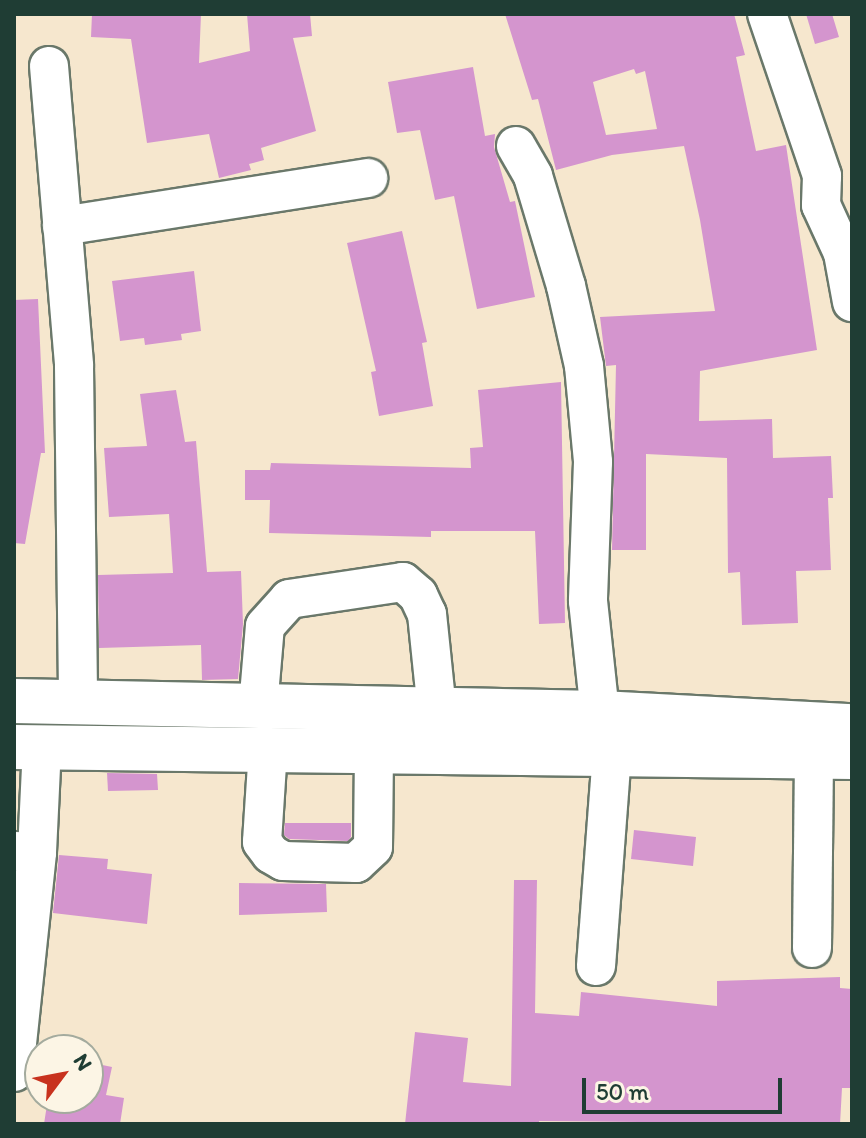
<!DOCTYPE html>
<html>
<head>
<meta charset="utf-8">
<style>
	body { margin:0 }
	#map { position:relative; width:866px; height:1138px; overflow:hidden; background:#f6e7ce; font-family:Itim,sans-serif }
	div>[style] { position:absolute }
	.building>* { inset:0; background:#d495ce }
	.roads { filter:drop-shadow(2px 0 #6a786a) drop-shadow(-2px 0 #6a786a) drop-shadow(0 2px #6a786a) drop-shadow(0 -2px #6a786a) }
	.minor>* { height:38px; margin:-19px; padding:0 19px; transform-origin:19px; border-radius:19px; background:#fff }
	.major>* { height:44px; margin:-22px; padding:0 22px; transform-origin:22px; border-radius:22px; background:#fff }
	span { translate:-50% -50%; white-space:nowrap; text-align:center; line-height:1.15; -webkit-text-stroke:8px #fcf5e5; paint-order:stroke }
	.frame { position:absolute; inset:0; border:16px solid #1f3d34; pointer-events:none }
	.north { position:absolute; left:24px; top:1034px; width:80px; height:80px; box-sizing:border-box; background:#fcf5e5; border:2px solid #a4ab9e; border-radius:50%; rotate:58deg; font-size:22px; font-weight:700; line-height:32px; text-align:center; color:#1f3d34 }
	.north::after { content:''; display:block; margin:auto; width:28px; height:36px; background:#c8321e; clip-path:polygon(50% 0,100% 100%,50% 72%,0 100%) }
	.scale { position:absolute; left:582px; top:1078px; width:200px; height:36px; box-sizing:border-box; border:4px solid #1f3d34; border-top:0; padding-left:10px; font-size:24px; line-height:28px; white-space:nowrap; color:#1f3d34; -webkit-text-stroke:6px #fcf5e5; paint-order:stroke }
</style>
</head>
<body>
<div id="map">
	<div class="building">
		<div style="clip-path:polygon(92px 14px,201px 14px,199px 63px,250px 51px,247px 14px,310px 14px,312px 36px,293px 38px,316px 131px,261px 148px,264px 160px,249px 164px,251px 170px,219px 178px,209px 134px,147px 143px,131px 39px,91px 37px)"></div>
		<div style="clip-path:polygon(evenodd,505px 14px,734px 14px,745px 55px,736px 57px,756px 151px,786px 145px,817px 350px,700px 371px,699px 421px,772px 419px,773px 458px,831px 456px,833px 498px,828px 498px,831px 570px,796px 571px,798px 623px,742px 625px,740px 572px,728px 573px,727px 458px,646px 454px,646px 550px,612px 550px,616px 365px,606px 366px,600px 317px,715px 311px,700px 220px,684px 146px,612px 155px,556px 170px,538px 99px,532px 100px,505px 14px,634px 69px,636px 74px,645px 71px,657px 129px,606px 135px,593px 82px,634px 69px)"></div>
		<div style="clip-path:polygon(806px 14px,832px 14px,839px 37px,815px 44px)"></div>
		<div style="clip-path:polygon(473px 67px,485px 136px,495px 134px,494px 147px,510px 202px,515px 201px,535px 297px,477px 309px,454px 196px,435px 200px,420px 130px,397px 133px,388px 82px)"></div>
		<div style="clip-path:polygon(402px 231px,427px 342px,422px 343px,433px 406px,379px 416px,371px 372px,376px 371px,347px 243px)"></div>
		<div style="clip-path:polygon(194px 271px,201px 331px,181px 334px,182px 340px,145px 345px,144px 338px,120px 341px,112px 281px)"></div>
		<div style="clip-path:polygon(38px 299px,45px 453px,41px 453px,25px 544px,14px 543px,14px 300px)"></div>
		<div style="clip-path:polygon(561px 382px,565px 623px,539px 624px,535px 531px,431px 531px,431px 537px,269px 533px,270px 500px,245px 500px,245px 470px,270px 470px,271px 463px,471px 468px,470px 448px,483px 447px,478px 390px)"></div>
		<div style="clip-path:polygon(176px 390px,185px 442px,196px 441px,207px 572px,241px 571px,243px 624px,238px 679px,202px 680px,201px 645px,99px 648px,98px 575px,173px 573px,169px 514px,109px 517px,104px 448px,147px 446px,140px 394px)"></div>
		<div style="clip-path:polygon(107px 773px,157px 774px,158px 790px,108px 791px)"></div>
		<div style="clip-path:polygon(285px 823px,351px 823px,351px 837px,348px 841px,289px 839px,284px 835px)"></div>
		<div style="clip-path:polygon(634px 830px,696px 837px,693px 866px,631px 859px)"></div>
		<div style="clip-path:polygon(59px 855px,108px 859px,107px 869px,152px 874px,147px 924px,53px 913px)"></div>
		<div style="clip-path:polygon(514px 880px,537px 880px,535px 1013px,579px 1016px,581px 992px,717px 1006px,717px 981px,840px 977px,840px 988px,852px 989px,852px 1088px,842px 1088px,840px 1124px,539px 1121px,539px 1124px,405px 1124px,415px 1032px,468px 1038px,463px 1082px,511px 1086px)"></div>
		<div style="clip-path:polygon(239px 883px,326px 884px,327px 912px,239px 915px)"></div>
		<div style="clip-path:polygon(88px 1062px,112px 1067px,106px 1095px,124px 1098px,120px 1124px,44px 1124px,48px 1098px,88px 1098px)"></div>
	</div>
	<div class="roads">
		<div class="minor">
			<div style="left:767px;top:14px;width:171px;rotate:71.2deg"></div>
			<div style="left:822px;top:176px;width:29px;rotate:92deg"></div>
			<div style="left:821px;top:205px;width:53px;rotate:65.4deg"></div>
			<div style="left:843px;top:253px;width:50px;rotate:79.6deg"></div>
			<div style="left:49px;top:66px;width:301px;rotate:85.2deg"></div>
			<div style="left:74px;top:366px;width:337px;rotate:89.3deg"></div>
			<div style="left:516px;top:146px;width:34px;rotate:60deg"></div>
			<div style="left:533px;top:176px;width:115px;rotate:73.3deg"></div>
			<div style="left:566px;top:286px;width:82px;rotate:77.3deg"></div>
			<div style="left:584px;top:366px;width:96px;rotate:84.6deg"></div>
			<div style="left:593px;top:462px;width:139px;rotate:92.1deg"></div>
			<div style="left:588px;top:601px;width:113px;rotate:83.9deg"></div>
			<div style="left:62px;top:226px;width:310px;rotate:-8.9deg"></div>
			<div style="left:258px;top:707px;width:81px;rotate:-85.1deg"></div>
			<div style="left:265px;top:626px;width:36px;rotate:-48deg"></div>
			<div style="left:289px;top:599px;width:115px;rotate:-8.5deg"></div>
			<div style="left:403px;top:582px;width:20px;rotate:41deg"></div>
			<div style="left:418px;top:595px;width:21px;rotate:65deg"></div>
			<div style="left:427px;top:614px;width:97px;rotate:84.1deg"></div>
			<div style="left:268px;top:749px;width:93px;rotate:93.7deg"></div>
			<div style="left:262px;top:842px;width:15px;rotate:53deg"></div>
			<div style="left:271px;top:854px;width:14px;rotate:30deg"></div>
			<div style="left:283px;top:861px;width:73px;rotate:1.6deg"></div>
			<div style="left:356px;top:863px;width:23px;rotate:-43deg"></div>
			<div style="left:373px;top:847px;width:97px;rotate:-89.4deg"></div>
			<div style="left:14px;top:851px;width:23px;rotate:2deg"></div>
			<div style="left:37px;top:852px;width:105px;rotate:-87.3deg"></div>
			<div style="left:812px;top:948px;width:191px;rotate:-89.4deg"></div>
			<div style="left:596px;top:966px;width:213px;rotate:-85.7deg"></div>
			<div style="left:14px;top:1072px;width:221px;rotate:-84deg"></div>
		</div>
		<div class="major">
			<div style="left:14px;top:701px;width:586px;rotate:1.17deg"></div>
			<div style="left:600px;top:713px;width:252px;rotate:3deg"></div>
			<div style="left:14px;top:747px;width:838px;rotate:0.68deg"></div>
		</div>
	</div>
	<div class="frame"></div>
	<div class="north">N</div>
	<div class="scale">50 m</div>
</div>
</body>
</html>
